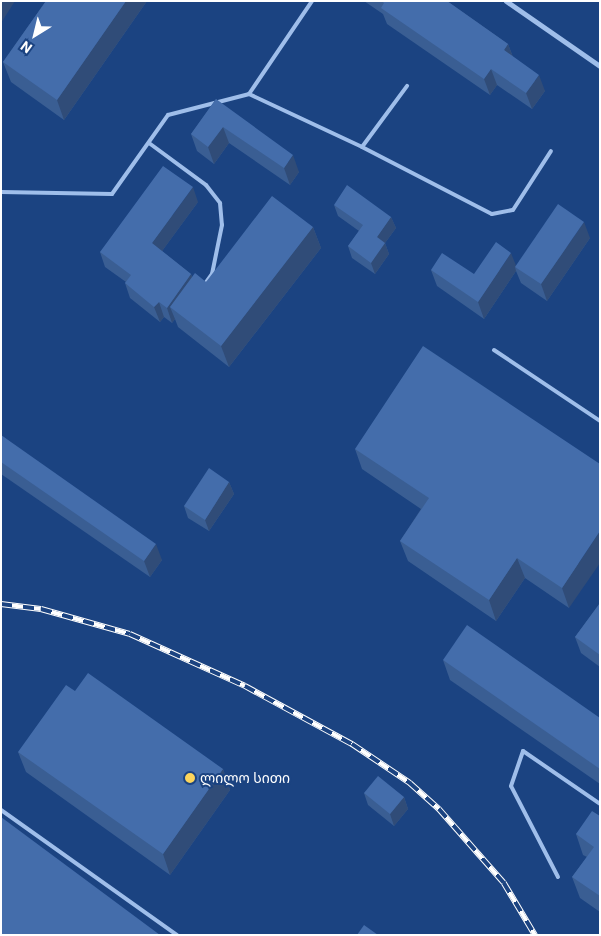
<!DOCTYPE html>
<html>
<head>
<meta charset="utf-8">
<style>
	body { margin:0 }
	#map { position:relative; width:601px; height:936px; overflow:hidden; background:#1b4381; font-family:Roboto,"Noto Sans Georgian",sans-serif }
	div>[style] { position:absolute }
	.lane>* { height:4px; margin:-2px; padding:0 2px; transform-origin:2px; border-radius:2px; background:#9fbeea }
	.street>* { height:5px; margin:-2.5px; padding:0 2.5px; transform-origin:2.5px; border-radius:2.5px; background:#9fbeea }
	.rail>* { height:5.5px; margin-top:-2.75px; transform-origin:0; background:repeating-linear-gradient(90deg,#1b4381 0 11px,#fff 0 22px); box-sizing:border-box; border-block:1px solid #fff }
	.wall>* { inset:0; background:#3a5e93 }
	.shaded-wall>* { inset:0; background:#304c78 }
	.building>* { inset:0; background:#446dab }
	.dots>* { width:14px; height:14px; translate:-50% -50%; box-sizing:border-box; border:2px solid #1b4381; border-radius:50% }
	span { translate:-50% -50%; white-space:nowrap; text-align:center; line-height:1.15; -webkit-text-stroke:4px #1b4381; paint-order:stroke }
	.poi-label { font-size:14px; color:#fff }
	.left { translate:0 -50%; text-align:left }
	.frame { position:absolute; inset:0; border:2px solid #fff; pointer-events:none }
	.north { position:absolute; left:10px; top:10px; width:50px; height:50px; -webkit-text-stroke:4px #1b4381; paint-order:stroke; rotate:216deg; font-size:14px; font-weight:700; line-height:20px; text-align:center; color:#fff }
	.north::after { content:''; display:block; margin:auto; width:18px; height:22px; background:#fff; clip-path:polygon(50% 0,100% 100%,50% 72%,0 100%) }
</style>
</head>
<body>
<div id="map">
	<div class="lane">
		<div style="left:249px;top:94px;width:125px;rotate:25.1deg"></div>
		<div style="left:362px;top:147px;width:76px;rotate:-53.6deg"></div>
		<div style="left:149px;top:143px;width:71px;rotate:36.4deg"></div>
		<div style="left:206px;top:185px;width:23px;rotate:52deg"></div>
		<div style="left:220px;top:203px;width:22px;rotate:85deg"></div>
		<div style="left:222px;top:225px;width:50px;rotate:101.5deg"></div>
		<div style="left:212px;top:274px;width:14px;rotate:126deg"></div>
		<div style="left:362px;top:147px;width:146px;rotate:27.3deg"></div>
		<div style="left:492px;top:214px;width:21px;rotate:-11deg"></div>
		<div style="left:513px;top:210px;width:70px;rotate:-57.2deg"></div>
		<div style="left:1px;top:192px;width:111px;rotate:1deg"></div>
		<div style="left:112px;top:194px;width:97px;rotate:-54.7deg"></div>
		<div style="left:168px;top:115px;width:84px;rotate:-14.5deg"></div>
		<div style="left:249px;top:94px;width:112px;rotate:-55.9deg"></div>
		<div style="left:494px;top:350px;width:128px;rotate:33.8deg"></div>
		<div style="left:1px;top:810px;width:216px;rotate:35.4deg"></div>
		<div style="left:558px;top:877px;width:102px;rotate:-117.3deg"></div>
		<div style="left:511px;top:786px;width:37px;rotate:-71deg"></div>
		<div style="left:523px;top:751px;width:93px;rotate:34.5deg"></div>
	</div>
	<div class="street">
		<div style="left:506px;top:1px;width:114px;rotate:34.7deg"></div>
	</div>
	<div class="rail">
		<div style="left:1px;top:604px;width:40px;rotate:7.1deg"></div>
		<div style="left:41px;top:609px;width:92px;rotate:15.7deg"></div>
		<div style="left:130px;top:634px;width:126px;rotate:24.3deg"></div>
		<div style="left:245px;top:686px;width:122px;rotate:28.5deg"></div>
		<div style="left:352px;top:744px;width:70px;rotate:33.9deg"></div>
		<div style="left:410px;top:783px;width:39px;rotate:42deg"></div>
		<div style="left:439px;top:809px;width:98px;rotate:48.7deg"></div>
		<div style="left:504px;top:883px;width:61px;rotate:59.2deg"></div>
	</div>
	<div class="wall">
		<div style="clip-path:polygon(46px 1px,147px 1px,64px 120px,11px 82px,3px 62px)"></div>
		<div style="clip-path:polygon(364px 1px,447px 1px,508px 44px,513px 57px,545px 91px,532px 109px,497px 85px,490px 95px,387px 24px,383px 14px)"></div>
		<div style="clip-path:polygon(216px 99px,299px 172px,290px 185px,229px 143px,214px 164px,197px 151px,191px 134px)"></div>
		<div style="clip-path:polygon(198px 202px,162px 251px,191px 274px,192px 277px,206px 282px,313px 227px,321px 248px,229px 367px,178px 327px,175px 319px,172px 323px,164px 317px,160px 322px,130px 298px,125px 283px,126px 282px,105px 267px,100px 252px)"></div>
		<div style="clip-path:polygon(334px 205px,391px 217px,396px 228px,385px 243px,389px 254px,375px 274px,352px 258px,348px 246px,359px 231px,338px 216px)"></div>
		<div style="clip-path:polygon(590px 238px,547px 301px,521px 283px,516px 271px,484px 319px,437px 286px,431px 270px,474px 274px,516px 266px)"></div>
		<div style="clip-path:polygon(1px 435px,162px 560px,150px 577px,1px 474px)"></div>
		<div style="clip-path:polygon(355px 449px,600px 464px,569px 608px,525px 578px,496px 621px,408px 561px,400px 541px,421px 509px,362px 469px)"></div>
		<div style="clip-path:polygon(229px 482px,234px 494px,209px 531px,188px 518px,184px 506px)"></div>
		<div style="clip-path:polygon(600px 603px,600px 667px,581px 653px,575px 637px)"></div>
		<div style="clip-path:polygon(443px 660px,600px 718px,600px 784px,450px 680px)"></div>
		<div style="clip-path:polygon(18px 752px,223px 769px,230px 790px,170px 875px,26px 772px)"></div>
		<div style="clip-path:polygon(364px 793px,404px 797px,408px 809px,394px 826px,368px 805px)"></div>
		<div style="clip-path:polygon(600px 816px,600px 912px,580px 898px,572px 877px,587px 857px,583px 855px,576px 834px)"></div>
	</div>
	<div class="shaded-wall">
		<div style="clip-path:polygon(1px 1px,15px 1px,1px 23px)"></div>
		<div style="clip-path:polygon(126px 1px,147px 1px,64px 120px,57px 100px)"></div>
		<div style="clip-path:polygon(508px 44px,514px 60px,504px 50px)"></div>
		<div style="clip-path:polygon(491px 69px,497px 85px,490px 95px,484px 79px)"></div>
		<div style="clip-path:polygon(539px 75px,545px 91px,532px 109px,526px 93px)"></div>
		<div style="clip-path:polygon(223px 127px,229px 143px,214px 164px,208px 147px)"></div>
		<div style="clip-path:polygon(293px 155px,299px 172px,290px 185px,284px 168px)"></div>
		<div style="clip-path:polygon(193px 187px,198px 202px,157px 258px,152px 243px)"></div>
		<div style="clip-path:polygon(391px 217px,396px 228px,385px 243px,389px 254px,375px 274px,371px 263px,377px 237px)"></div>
		<div style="clip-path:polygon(584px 222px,590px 238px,547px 301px,541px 284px)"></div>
		<div style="clip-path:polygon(313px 227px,321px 248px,229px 367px,221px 346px)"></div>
		<div style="clip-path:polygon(511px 253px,517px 268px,515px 267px,516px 271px,484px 319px,478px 302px)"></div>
		<div style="clip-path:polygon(191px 274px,196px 289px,170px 307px,175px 319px,172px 323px,167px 308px)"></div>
		<div style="clip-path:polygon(159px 302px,164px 317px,160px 322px,154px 307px)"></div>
		<div style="clip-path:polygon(229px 482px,234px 494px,209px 531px,205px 520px)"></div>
		<div style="clip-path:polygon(600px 531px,600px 563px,569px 608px,562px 588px)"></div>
		<div style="clip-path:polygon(156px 544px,162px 560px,150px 577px,144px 561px)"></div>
		<div style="clip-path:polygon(517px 558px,525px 578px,496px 621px,489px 600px)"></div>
		<div style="clip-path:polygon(223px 769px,230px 790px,170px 875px,163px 854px)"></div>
		<div style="clip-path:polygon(404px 797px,408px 809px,394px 826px,390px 814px)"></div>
	</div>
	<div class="building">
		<div style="clip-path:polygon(46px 1px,126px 1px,57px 100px,3px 62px)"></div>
		<div style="clip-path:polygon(382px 1px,447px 1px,508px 44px,504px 50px,539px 75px,526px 93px,491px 69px,484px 79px,381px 8px,384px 3px)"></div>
		<div style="clip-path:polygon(216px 99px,293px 155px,284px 168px,223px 127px,208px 147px,191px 134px)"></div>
		<div style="clip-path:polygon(163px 166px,193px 187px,152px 243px,191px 274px,167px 308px,159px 302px,154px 307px,125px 283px,131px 275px,100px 252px)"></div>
		<div style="clip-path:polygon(347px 185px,391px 217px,377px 237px,385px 243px,371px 263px,348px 246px,363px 225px,334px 205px)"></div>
		<div style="clip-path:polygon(272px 196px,313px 227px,221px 346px,170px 307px,195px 273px,206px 282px)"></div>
		<div style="clip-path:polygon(558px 204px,584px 222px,541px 284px,515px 267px)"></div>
		<div style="clip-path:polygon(496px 242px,511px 253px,478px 302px,431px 270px,442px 253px,474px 274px)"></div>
		<div style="clip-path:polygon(423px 346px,600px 464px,600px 531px,562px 588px,517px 558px,489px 600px,400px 541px,429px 498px,355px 449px)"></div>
		<div style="clip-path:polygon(1px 435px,156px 544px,144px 561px,1px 462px)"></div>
		<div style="clip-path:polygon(209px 468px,229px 482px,205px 520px,184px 506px)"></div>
		<div style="clip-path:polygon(600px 603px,600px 655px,575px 637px)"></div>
		<div style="clip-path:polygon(467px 625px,600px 718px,600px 769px,443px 660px)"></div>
		<div style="clip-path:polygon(88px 673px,223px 769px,163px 854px,18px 752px,66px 685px,75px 691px)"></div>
		<div style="clip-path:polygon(378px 776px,404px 797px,390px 814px,364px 793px)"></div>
		<div style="clip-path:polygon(592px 811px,600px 816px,600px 896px,572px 877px,594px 847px,576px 834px)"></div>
		<div style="clip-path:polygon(1px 817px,160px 935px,1px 935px)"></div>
		<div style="clip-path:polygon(364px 925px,378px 935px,357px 935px)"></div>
	</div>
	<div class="dots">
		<div style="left:190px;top:778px;background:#fbd45c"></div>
	</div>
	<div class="poi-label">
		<span class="left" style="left:200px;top:778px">ლილო სითი</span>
	</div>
	<div class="frame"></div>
	<div class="north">N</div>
</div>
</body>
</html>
